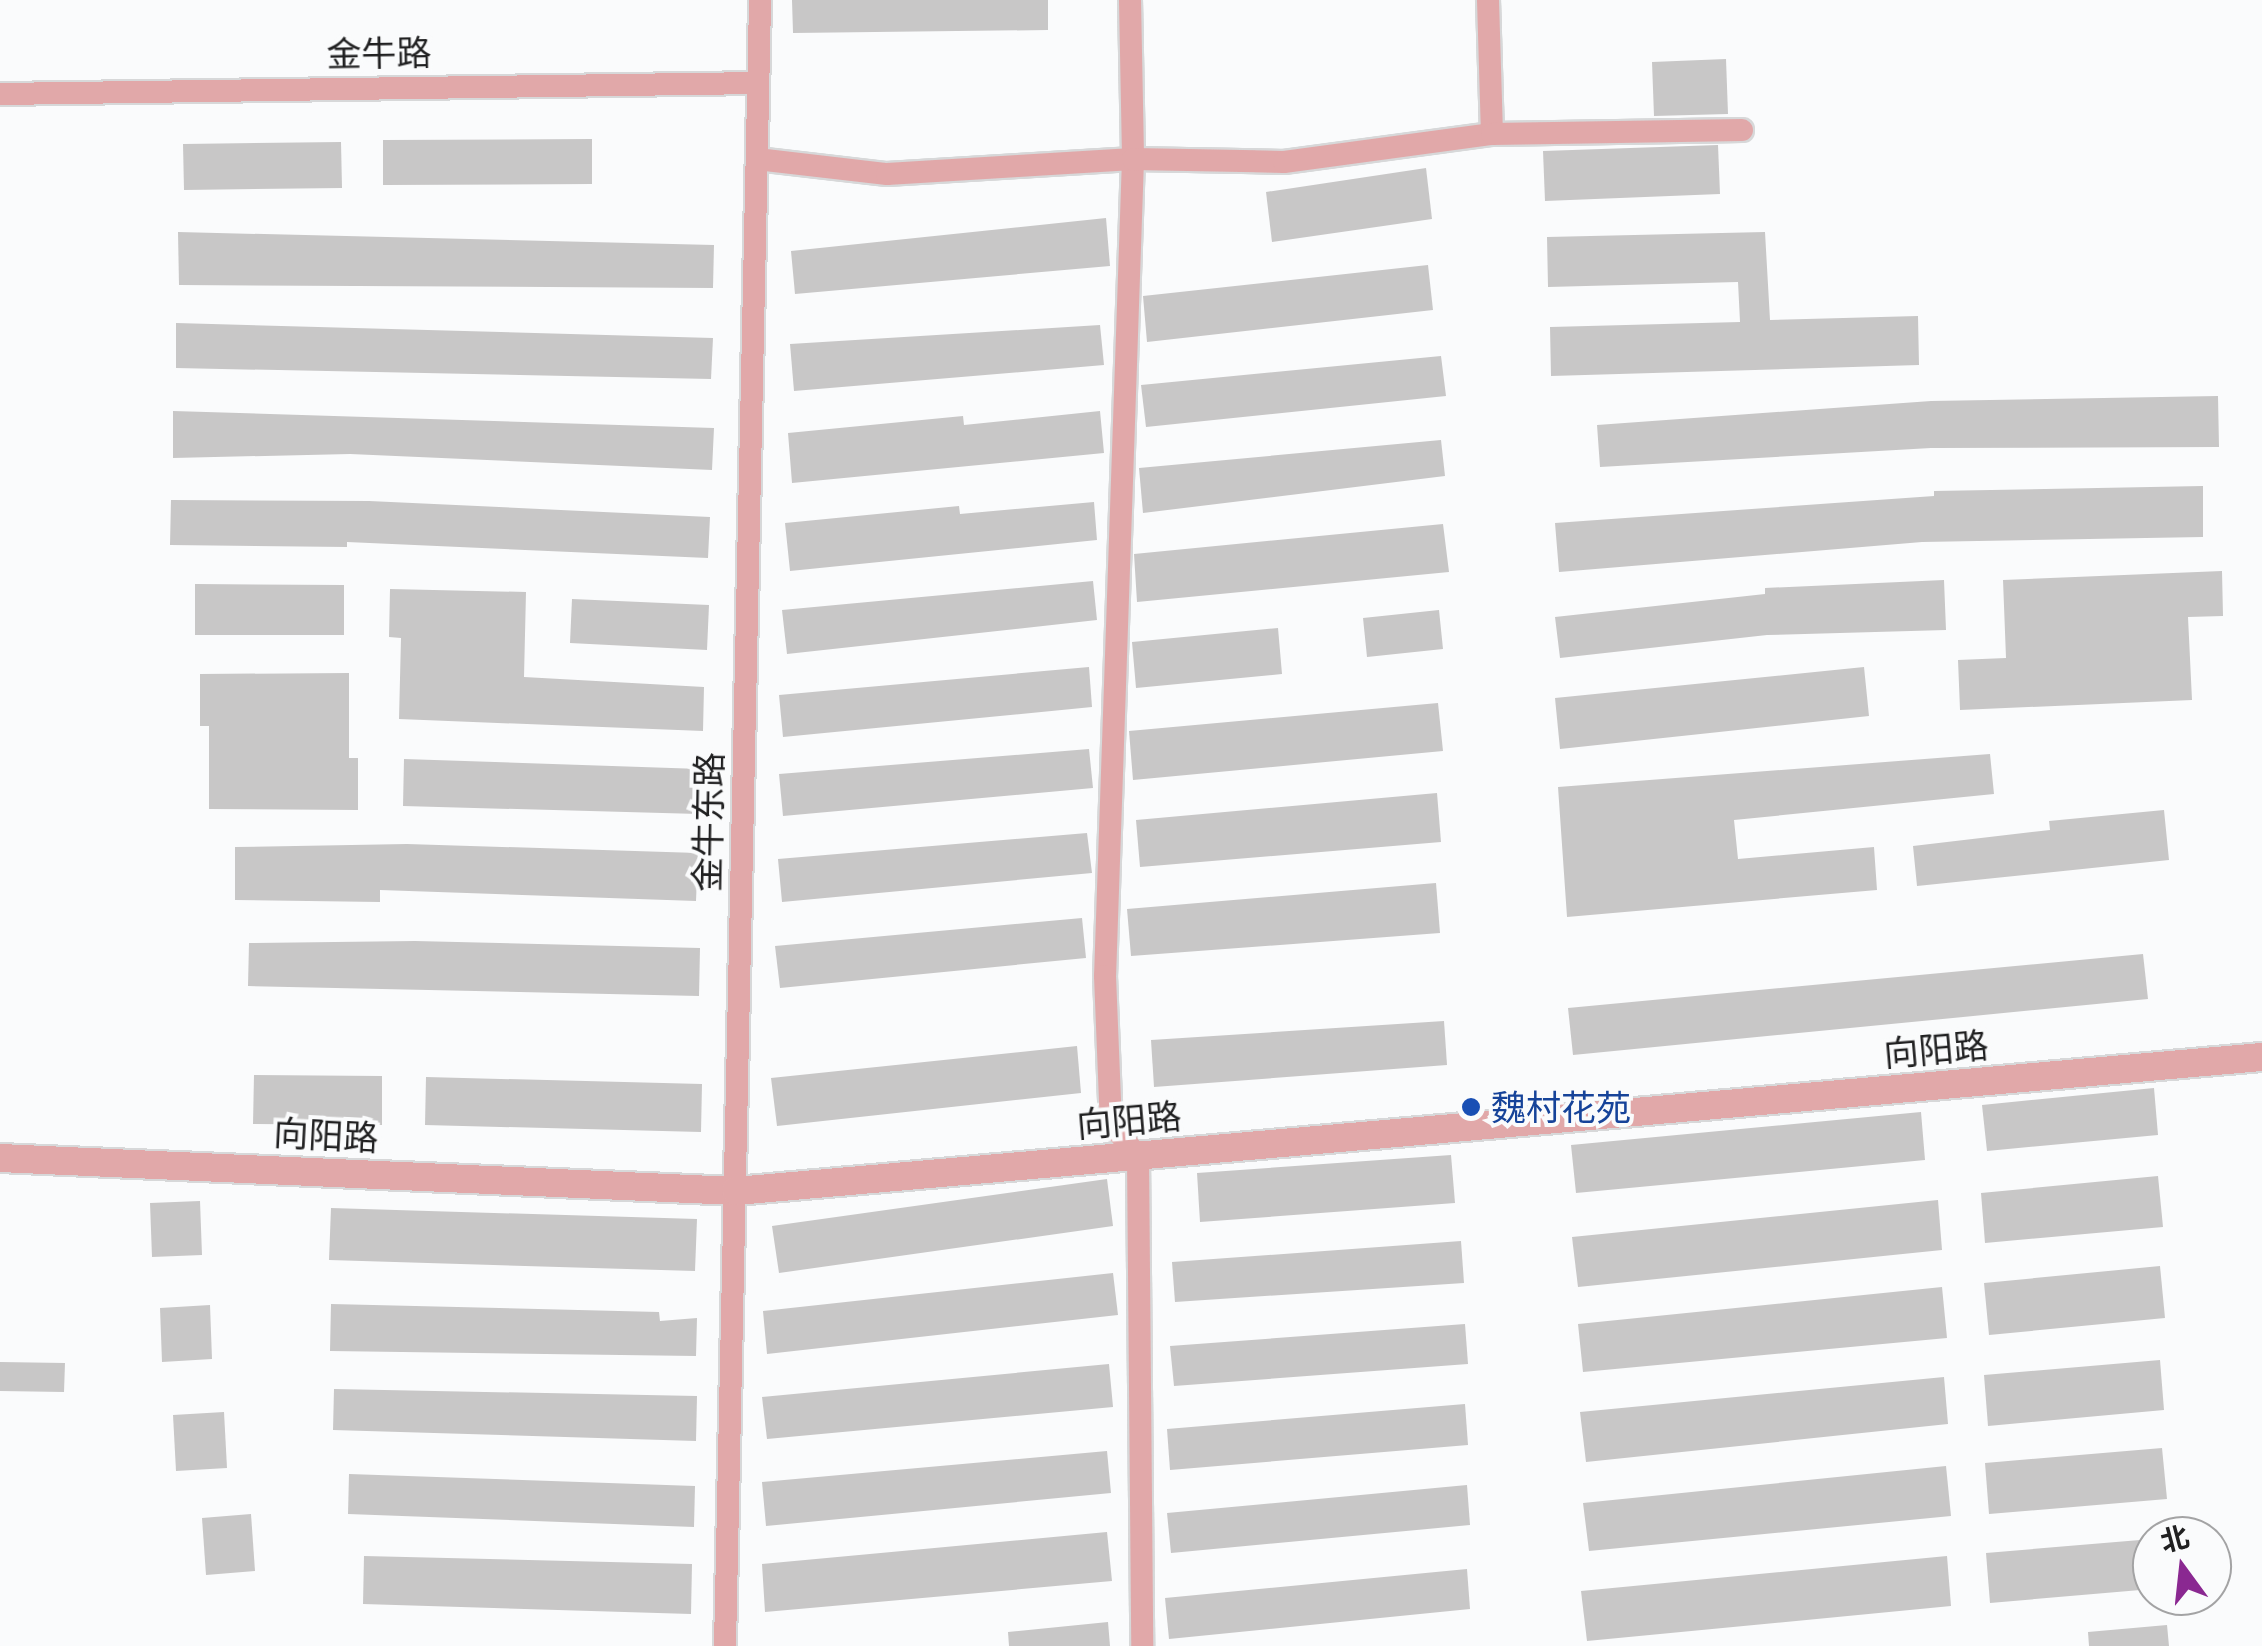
<!DOCTYPE html>
<html>
<head>
<meta charset="utf-8">
<style>
	body { margin:0 }
	#map { position:relative; width:2262px; height:1646px; overflow:hidden; background:#fafbfc; font-family:"PT Sans Narrow","Noto Sans SC",sans-serif }
	div>[style] { position:absolute }
	.building>* { inset:0; background:#c8c7c7 }
	.roads { filter:drop-shadow(2px 0 #d7d8d9) drop-shadow(-2px 0 #d7d8d9) drop-shadow(0 2px #d7d8d9) drop-shadow(0 -2px #d7d8d9) }
	.minor>* { height:22px; margin:-11px; padding:0 11px; transform-origin:11px; border-radius:11px; background:#e1a8a9 }
	.tertiary>* { height:28px; margin:-14px; padding:0 14px; transform-origin:14px; border-radius:14px; background:#e1a8a9 }
	.dots>* { width:28px; height:28px; translate:-50% -50%; box-sizing:border-box; border:5px solid #fafbfc; border-radius:50% }
	span { translate:-50% -50%; white-space:nowrap; text-align:center; line-height:1.15; -webkit-text-stroke:8px #fafbfc; paint-order:stroke }
	.street-label { font-size:35px; color:#202021 }
	.transit-label { font-size:35px; color:#164399 }
	.left { translate:0 -50%; text-align:left }
	.north { position:absolute; left:2132px; top:1516px; width:100px; height:100px; box-sizing:border-box; background:#fafbfc; border:2px solid #a3a3a4; border-radius:50%; rotate:345deg; font-size:28px; font-weight:700; line-height:40px; text-align:center; color:#202021 }
	.north::after { content:''; display:block; margin:auto; width:35px; height:45px; background:#8a2891; clip-path:polygon(50% 0,100% 100%,50% 72%,0 100%) }
</style>
</head>
<body>
<div id="map">
	<div class="building">
		<div style="clip-path:polygon(792px 0,1048px 0,1048px 30px,793px 33px)"></div>
		<div style="clip-path:polygon(1726px 59px,1728px 114px,1654px 116px,1652px 62px)"></div>
		<div style="clip-path:polygon(592px 139px,592px 184px,383px 185px,383px 140px)"></div>
		<div style="clip-path:polygon(341px 142px,342px 188px,184px 190px,183px 144px)"></div>
		<div style="clip-path:polygon(1718px 145px,1720px 194px,1545px 201px,1543px 151px)"></div>
		<div style="clip-path:polygon(1426px 168px,1432px 219px,1272px 242px,1266px 192px)"></div>
		<div style="clip-path:polygon(1106px 218px,1110px 266px,795px 294px,791px 251px)"></div>
		<div style="clip-path:polygon(178px 232px,714px 245px,713px 288px,179px 285px)"></div>
		<div style="clip-path:polygon(1765px 232px,1770px 320px,1918px 316px,1919px 365px,1551px 376px,1550px 327px,1740px 322px,1738px 282px,1548px 287px,1547px 237px)"></div>
		<div style="clip-path:polygon(1428px 265px,1433px 310px,1147px 342px,1143px 296px)"></div>
		<div style="clip-path:polygon(176px 323px,713px 338px,711px 379px,176px 368px)"></div>
		<div style="clip-path:polygon(1100px 325px,1104px 365px,794px 391px,790px 344px)"></div>
		<div style="clip-path:polygon(1441px 356px,1446px 396px,1146px 427px,1141px 385px)"></div>
		<div style="clip-path:polygon(2218px 396px,2219px 447px,1931px 448px,1600px 467px,1597px 425px,1931px 401px)"></div>
		<div style="clip-path:polygon(173px 411px,714px 428px,712px 470px,350px 454px,173px 458px)"></div>
		<div style="clip-path:polygon(1100px 411px,1104px 453px,792px 483px,788px 433px,963px 416px,964px 425px)"></div>
		<div style="clip-path:polygon(1441px 440px,1445px 476px,1143px 513px,1139px 468px)"></div>
		<div style="clip-path:polygon(2203px 486px,2203px 537px,1922px 542px,1559px 572px,1555px 523px,1934px 496px,1934px 491px)"></div>
		<div style="clip-path:polygon(171px 500px,369px 501px,710px 517px,708px 558px,347px 542px,347px 547px,170px 545px)"></div>
		<div style="clip-path:polygon(1094px 502px,1097px 540px,790px 571px,785px 523px,959px 506px,960px 514px)"></div>
		<div style="clip-path:polygon(1443px 524px,1449px 572px,1137px 602px,1134px 554px)"></div>
		<div style="clip-path:polygon(2222px 571px,2223px 616px,2188px 617px,2192px 700px,1960px 710px,1958px 660px,2006px 658px,2003px 580px)"></div>
		<div style="clip-path:polygon(1944px 580px,1946px 630px,1767px 635px,1560px 658px,1555px 617px,1765px 594px,1765px 588px)"></div>
		<div style="clip-path:polygon(1093px 581px,1097px 620px,787px 654px,782px 610px)"></div>
		<div style="clip-path:polygon(195px 584px,344px 585px,344px 635px,195px 635px)"></div>
		<div style="clip-path:polygon(390px 589px,526px 592px,524px 677px,704px 687px,703px 731px,399px 719px,401px 638px,389px 637px)"></div>
		<div style="clip-path:polygon(572px 599px,709px 605px,707px 650px,570px 643px)"></div>
		<div style="clip-path:polygon(1439px 610px,1443px 649px,1367px 657px,1363px 618px)"></div>
		<div style="clip-path:polygon(1278px 628px,1282px 674px,1136px 688px,1132px 642px)"></div>
		<div style="clip-path:polygon(1089px 667px,1092px 707px,783px 737px,779px 695px)"></div>
		<div style="clip-path:polygon(1864px 667px,1869px 716px,1560px 749px,1555px 698px)"></div>
		<div style="clip-path:polygon(349px 673px,349px 758px,358px 758px,358px 810px,209px 809px,209px 726px,200px 726px,200px 674px)"></div>
		<div style="clip-path:polygon(1438px 703px,1443px 751px,1133px 780px,1129px 731px)"></div>
		<div style="clip-path:polygon(1089px 749px,1093px 788px,783px 816px,779px 774px)"></div>
		<div style="clip-path:polygon(1990px 754px,1994px 794px,1734px 820px,1738px 859px,1874px 847px,1877px 890px,1567px 917px,1558px 787px)"></div>
		<div style="clip-path:polygon(404px 759px,701px 769px,699px 814px,403px 806px)"></div>
		<div style="clip-path:polygon(1437px 793px,1441px 842px,1140px 867px,1136px 820px)"></div>
		<div style="clip-path:polygon(2164px 810px,2169px 860px,1917px 886px,1913px 846px,2050px 830px,2049px 821px)"></div>
		<div style="clip-path:polygon(1087px 833px,1092px 873px,782px 902px,778px 859px)"></div>
		<div style="clip-path:polygon(407px 844px,698px 853px,696px 901px,380px 890px,380px 902px,235px 900px,235px 847px)"></div>
		<div style="clip-path:polygon(1436px 883px,1440px 933px,1131px 956px,1127px 909px)"></div>
		<div style="clip-path:polygon(1082px 918px,1086px 958px,780px 988px,775px 946px)"></div>
		<div style="clip-path:polygon(415px 941px,700px 948px,699px 996px,248px 986px,249px 943px)"></div>
		<div style="clip-path:polygon(2143px 954px,2148px 999px,1573px 1055px,1568px 1008px)"></div>
		<div style="clip-path:polygon(1444px 1021px,1447px 1065px,1154px 1087px,1151px 1040px)"></div>
		<div style="clip-path:polygon(1077px 1046px,1081px 1093px,777px 1126px,771px 1078px)"></div>
		<div style="clip-path:polygon(254px 1075px,382px 1076px,382px 1125px,253px 1124px)"></div>
		<div style="clip-path:polygon(426px 1077px,702px 1084px,701px 1132px,425px 1125px)"></div>
		<div style="clip-path:polygon(2154px 1088px,2158px 1135px,1987px 1151px,1982px 1105px)"></div>
		<div style="clip-path:polygon(1921px 1112px,1925px 1160px,1576px 1193px,1571px 1145px)"></div>
		<div style="clip-path:polygon(1451px 1155px,1455px 1203px,1200px 1222px,1197px 1173px)"></div>
		<div style="clip-path:polygon(2158px 1176px,2163px 1227px,1985px 1243px,1981px 1193px)"></div>
		<div style="clip-path:polygon(1107px 1179px,1113px 1226px,779px 1273px,772px 1226px)"></div>
		<div style="clip-path:polygon(1938px 1200px,1942px 1250px,1578px 1287px,1572px 1237px)"></div>
		<div style="clip-path:polygon(200px 1201px,202px 1255px,152px 1257px,150px 1203px)"></div>
		<div style="clip-path:polygon(331px 1208px,697px 1219px,695px 1271px,329px 1260px)"></div>
		<div style="clip-path:polygon(1461px 1241px,1464px 1283px,1175px 1302px,1172px 1262px)"></div>
		<div style="clip-path:polygon(2160px 1266px,2165px 1318px,1989px 1335px,1984px 1283px)"></div>
		<div style="clip-path:polygon(1113px 1273px,1118px 1315px,767px 1354px,763px 1311px)"></div>
		<div style="clip-path:polygon(1942px 1287px,1947px 1338px,1583px 1372px,1578px 1324px)"></div>
		<div style="clip-path:polygon(331px 1304px,659px 1312px,660px 1321px,697px 1318px,696px 1356px,330px 1351px)"></div>
		<div style="clip-path:polygon(210px 1305px,212px 1359px,162px 1362px,160px 1308px)"></div>
		<div style="clip-path:polygon(1465px 1324px,1468px 1364px,1174px 1386px,1170px 1346px)"></div>
		<div style="clip-path:polygon(2160px 1360px,2164px 1410px,1988px 1426px,1984px 1375px)"></div>
		<div style="clip-path:polygon(0 1362px,65px 1363px,64px 1392px,0 1391px)"></div>
		<div style="clip-path:polygon(1109px 1364px,1113px 1407px,767px 1439px,762px 1397px)"></div>
		<div style="clip-path:polygon(1944px 1377px,1948px 1424px,1586px 1462px,1580px 1412px)"></div>
		<div style="clip-path:polygon(334px 1389px,697px 1396px,696px 1441px,333px 1430px)"></div>
		<div style="clip-path:polygon(1465px 1404px,1468px 1445px,1170px 1470px,1167px 1429px)"></div>
		<div style="clip-path:polygon(224px 1412px,227px 1468px,176px 1471px,173px 1415px)"></div>
		<div style="clip-path:polygon(2162px 1448px,2167px 1499px,1989px 1514px,1985px 1463px)"></div>
		<div style="clip-path:polygon(1107px 1451px,1111px 1493px,766px 1526px,762px 1482px)"></div>
		<div style="clip-path:polygon(1946px 1466px,1951px 1516px,1589px 1551px,1583px 1503px)"></div>
		<div style="clip-path:polygon(349px 1474px,695px 1486px,694px 1527px,348px 1514px)"></div>
		<div style="clip-path:polygon(1467px 1485px,1470px 1525px,1171px 1553px,1167px 1513px)"></div>
		<div style="clip-path:polygon(251px 1514px,255px 1571px,206px 1575px,202px 1518px)"></div>
		<div style="clip-path:polygon(1107px 1532px,1112px 1581px,765px 1612px,762px 1564px)"></div>
		<div style="clip-path:polygon(2152px 1539px,2152px 1589px,1990px 1603px,1986px 1553px)"></div>
		<div style="clip-path:polygon(364px 1556px,692px 1564px,691px 1614px,363px 1604px)"></div>
		<div style="clip-path:polygon(1947px 1556px,1951px 1606px,1587px 1641px,1581px 1591px)"></div>
		<div style="clip-path:polygon(1467px 1569px,1470px 1609px,1169px 1639px,1165px 1598px)"></div>
		<div style="clip-path:polygon(1108px 1622px,1110px 1646px,1009px 1646px,1008px 1632px)"></div>
		<div style="clip-path:polygon(2167px 1625px,2169px 1646px,2089px 1646px,2088px 1632px)"></div>
	</div>
	<div class="roads">
		<div class="minor">
			<div style="left:1130px;top:0;width:159px;rotate:88.9deg"></div>
			<div style="left:1133px;top:159px;width:817px;rotate:91.96deg"></div>
			<div style="left:1105px;top:976px;width:147px;rotate:87.7deg"></div>
			<div style="left:1111px;top:1123px;width:43px;rotate:51.5deg"></div>
			<div style="left:1138px;top:1157px;width:489px;rotate:89.5deg"></div>
			<div style="left:1488px;top:0;width:134px;rotate:88.3deg"></div>
			<div style="left:0;top:94px;width:758px;rotate:-0.83deg"></div>
			<div style="left:757px;top:159px;width:131px;rotate:6.6deg"></div>
			<div style="left:887px;top:174px;width:246px;rotate:-3.5deg"></div>
			<div style="left:1133px;top:159px;width:151px;rotate:1.1deg"></div>
			<div style="left:1284px;top:162px;width:210px;rotate:-7.7deg"></div>
			<div style="left:1492px;top:134px;width:250px;rotate:-0.9deg"></div>
			<div style="left:725px;top:1646px;width:1646px;rotate:-88.78deg"></div>
		</div>
		<div class="tertiary">
			<div style="left:0;top:1158px;width:737px;rotate:2.57deg"></div>
			<div style="left:736px;top:1191px;width:1532px;rotate:-5.02deg"></div>
		</div>
	</div>
	<div class="dots">
		<div style="left:1471px;top:1107px;background:#1a4fb4"></div>
	</div>
	<div class="street-label">
		<span style="left:379px;top:53px;rotate:-1deg">金牛路</span>
		<span style="left:708px;top:822px;rotate:-89deg">金牛东路</span>
		<span style="left:1936px;top:1049px;rotate:-5deg">向阳路</span>
		<span style="left:1129px;top:1120px;rotate:-5deg">向阳路</span>
		<span style="left:326px;top:1135px;rotate:3deg">向阳路</span>
	</div>
	<div class="transit-label">
		<span class="left" style="left:1491px;top:1107px">魏村花苑</span>
	</div>
	<div class="north">北</div>
</div>
</body>
</html>
